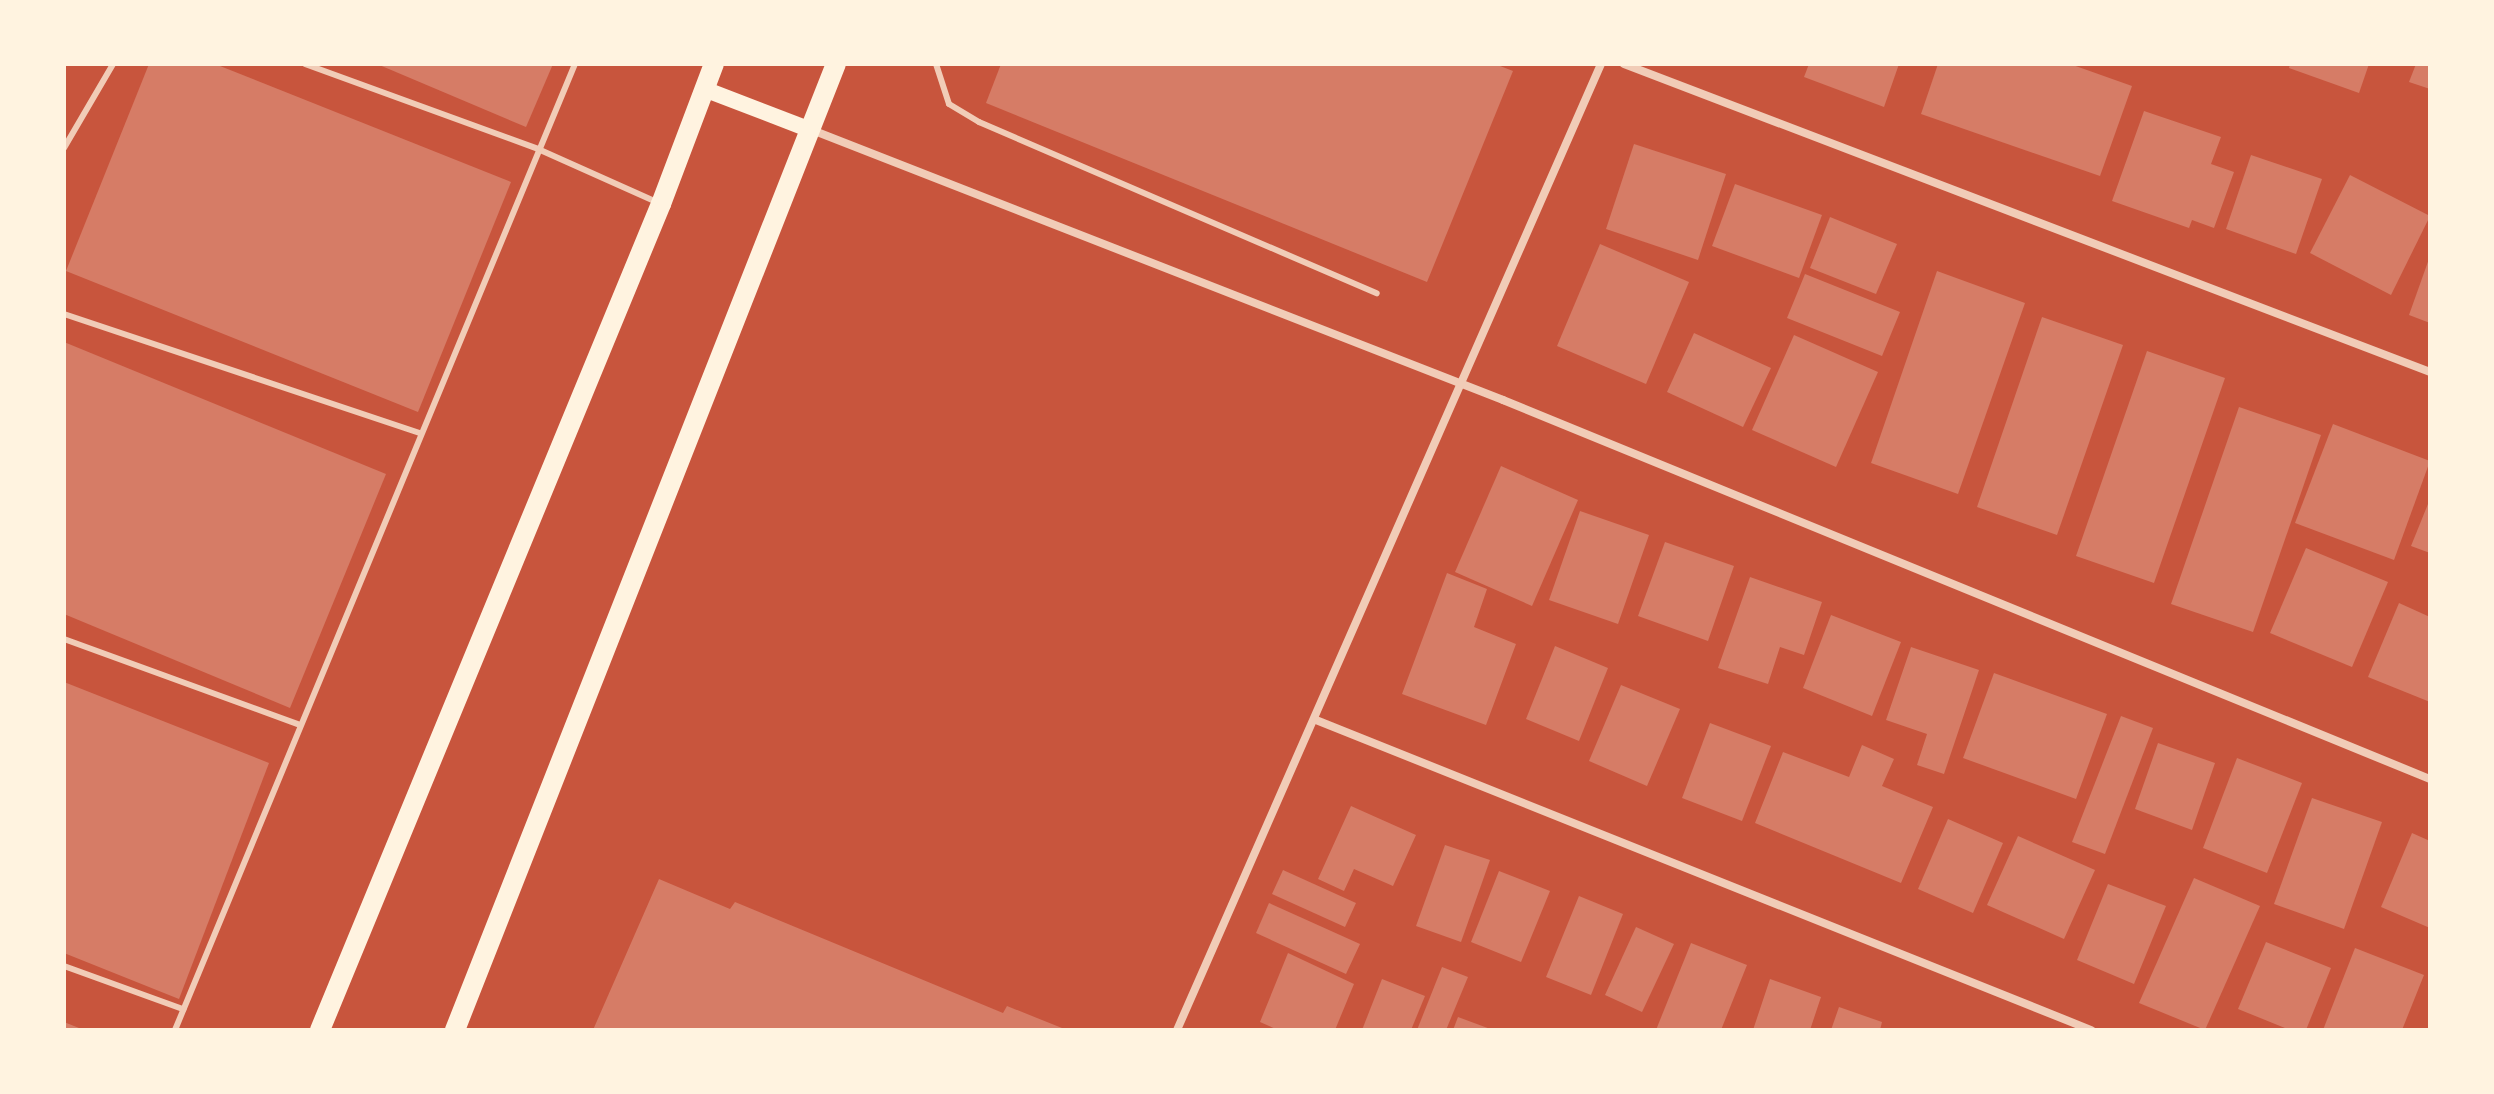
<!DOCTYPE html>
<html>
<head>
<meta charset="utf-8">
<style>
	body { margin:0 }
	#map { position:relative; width:2494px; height:1094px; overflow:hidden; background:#c8553d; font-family:"IBM Plex Sans",sans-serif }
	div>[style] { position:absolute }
	.building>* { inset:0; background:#d67c66 }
	.service>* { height:6px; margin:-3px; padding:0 3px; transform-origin:3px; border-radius:3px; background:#f1ccb7 }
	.minor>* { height:8px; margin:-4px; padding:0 4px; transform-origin:4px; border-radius:4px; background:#f1ccb7 }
	.secondary>* { height:16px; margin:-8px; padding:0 8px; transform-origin:8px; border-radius:8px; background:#fff3e0 }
	.primary>* { height:20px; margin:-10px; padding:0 10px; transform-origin:10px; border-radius:10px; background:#fff3e0 }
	span { translate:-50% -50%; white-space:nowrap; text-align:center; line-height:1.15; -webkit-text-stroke:6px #fff3e0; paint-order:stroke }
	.frame { position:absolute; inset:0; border:66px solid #fff3e0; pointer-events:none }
</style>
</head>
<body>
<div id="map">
	<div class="building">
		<div style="clip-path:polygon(149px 64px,215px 64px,511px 182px,418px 412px,66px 271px)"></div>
		<div style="clip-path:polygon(377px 64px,553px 64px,526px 127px)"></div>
		<div style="clip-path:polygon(1001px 64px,1495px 64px,1513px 71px,1427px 282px,986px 103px)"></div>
		<div style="clip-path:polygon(1809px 64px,1899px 64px,1884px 107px,1804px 77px)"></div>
		<div style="clip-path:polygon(1938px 64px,2070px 64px,2132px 86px,2100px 176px,1921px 114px)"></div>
		<div style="clip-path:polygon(2290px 64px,2369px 64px,2359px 93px,2289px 68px)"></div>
		<div style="clip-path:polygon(2416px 64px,2430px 64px,2430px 89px,2409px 82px)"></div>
		<div style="clip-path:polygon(2144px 111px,2221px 137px,2211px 164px,2234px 172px,2214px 228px,2192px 220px,2189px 228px,2112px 201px)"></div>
		<div style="clip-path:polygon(1634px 144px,1726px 174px,1698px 260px,1606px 229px)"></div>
		<div style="clip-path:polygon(2251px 155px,2322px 179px,2296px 254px,2226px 229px)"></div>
		<div style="clip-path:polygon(2350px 175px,2430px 216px,2391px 295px,2310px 253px)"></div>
		<div style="clip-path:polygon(1735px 184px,1822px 215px,1799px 278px,1712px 246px)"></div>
		<div style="clip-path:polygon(1830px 217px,1897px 244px,1876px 294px,1810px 268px)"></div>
		<div style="clip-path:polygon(1600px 244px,1689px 282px,1646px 384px,1557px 346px)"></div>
		<div style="clip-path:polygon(2430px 256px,2430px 323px,2409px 315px)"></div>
		<div style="clip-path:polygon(1937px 271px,2025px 303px,1958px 494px,1871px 463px)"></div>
		<div style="clip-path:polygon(1805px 274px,1900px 312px,1882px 356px,1787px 318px)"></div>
		<div style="clip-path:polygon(2042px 317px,2123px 345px,2057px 535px,1977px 507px)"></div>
		<div style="clip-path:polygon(1694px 333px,1771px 368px,1743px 427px,1667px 392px)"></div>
		<div style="clip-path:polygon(1794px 335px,1878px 372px,1836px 467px,1752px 430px)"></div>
		<div style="clip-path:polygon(64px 342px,386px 474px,290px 708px,64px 614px)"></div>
		<div style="clip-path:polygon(2147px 351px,2225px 378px,2154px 583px,2076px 556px)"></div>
		<div style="clip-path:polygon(2239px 407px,2321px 435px,2253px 632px,2171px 604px)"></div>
		<div style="clip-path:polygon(2333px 424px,2430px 461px,2394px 560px,2295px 523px)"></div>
		<div style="clip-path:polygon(1501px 466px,1578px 500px,1532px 606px,1455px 572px)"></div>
		<div style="clip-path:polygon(2430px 499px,2430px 553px,2411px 546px)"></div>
		<div style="clip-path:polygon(1580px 511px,1649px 535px,1618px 624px,1549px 600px)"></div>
		<div style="clip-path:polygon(1665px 542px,1734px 566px,1708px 641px,1638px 616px)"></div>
		<div style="clip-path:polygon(2306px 548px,2388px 582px,2352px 667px,2270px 633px)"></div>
		<div style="clip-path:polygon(1447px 573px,1487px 589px,1474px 627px,1516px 644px,1486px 725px,1402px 694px)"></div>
		<div style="clip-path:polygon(1750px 577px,1822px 602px,1804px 655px,1780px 647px,1768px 684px,1718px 668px)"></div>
		<div style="clip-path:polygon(2399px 603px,2430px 617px,2430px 702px,2368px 677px)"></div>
		<div style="clip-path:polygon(1831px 615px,1901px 642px,1872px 716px,1803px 688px)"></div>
		<div style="clip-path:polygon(1555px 646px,1608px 668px,1579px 741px,1526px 719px)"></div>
		<div style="clip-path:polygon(1911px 647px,1979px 670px,1944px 774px,1917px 765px,1927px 734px,1886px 720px)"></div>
		<div style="clip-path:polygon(1994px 673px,2107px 714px,2076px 799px,1963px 758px)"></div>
		<div style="clip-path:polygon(64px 682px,269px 763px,179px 999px,64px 953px)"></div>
		<div style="clip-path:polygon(1621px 685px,1680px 709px,1647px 786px,1589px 761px)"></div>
		<div style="clip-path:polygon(2121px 716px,2153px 728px,2105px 854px,2072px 842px)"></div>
		<div style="clip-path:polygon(1710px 723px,1771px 746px,1742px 821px,1682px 798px)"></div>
		<div style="clip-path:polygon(2158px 743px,2215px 763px,2192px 830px,2135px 809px)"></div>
		<div style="clip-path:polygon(1862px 745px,1894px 759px,1882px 786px,1933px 807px,1901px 883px,1755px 823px,1783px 752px,1849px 777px)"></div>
		<div style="clip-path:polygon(2237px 758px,2302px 783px,2267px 873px,2203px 848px)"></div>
		<div style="clip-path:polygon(2312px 798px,2382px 822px,2344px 929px,2274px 904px)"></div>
		<div style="clip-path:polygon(1351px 806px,1416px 835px,1393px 886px,1354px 869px,1344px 891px,1318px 879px)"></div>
		<div style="clip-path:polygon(1948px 819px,2003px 843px,1973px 913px,1918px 889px)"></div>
		<div style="clip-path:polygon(2412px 833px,2430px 841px,2430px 928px,2381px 907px)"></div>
		<div style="clip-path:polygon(2018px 836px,2095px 870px,2064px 939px,1987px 905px)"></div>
		<div style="clip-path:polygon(1445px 845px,1490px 860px,1461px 942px,1416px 926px)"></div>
		<div style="clip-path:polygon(1283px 870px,1356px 903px,1345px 927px,1272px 894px)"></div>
		<div style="clip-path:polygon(1499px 871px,1550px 891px,1521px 962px,1471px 942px)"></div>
		<div style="clip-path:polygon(2194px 878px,2260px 906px,2205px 1030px,2139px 1003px)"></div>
		<div style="clip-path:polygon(659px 879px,730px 909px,735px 902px,1003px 1013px,1007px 1006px,1067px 1030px,593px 1030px)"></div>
		<div style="clip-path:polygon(2108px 884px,2166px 906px,2134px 984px,2077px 960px)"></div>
		<div style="clip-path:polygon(1579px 896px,1623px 914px,1591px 995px,1546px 977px)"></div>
		<div style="clip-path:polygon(1269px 903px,1360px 944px,1346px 974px,1256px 933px)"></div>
		<div style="clip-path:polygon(1636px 927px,1674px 944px,1642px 1012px,1605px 995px)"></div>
		<div style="clip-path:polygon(2266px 942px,2331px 968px,2306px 1030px,2290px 1030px,2238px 1009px)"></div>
		<div style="clip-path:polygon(1691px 943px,1747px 965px,1721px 1030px,1656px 1030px)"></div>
		<div style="clip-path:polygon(2355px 948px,2424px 975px,2402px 1030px,2323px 1030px)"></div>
		<div style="clip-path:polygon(1288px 953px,1354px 984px,1335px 1030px,1278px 1030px,1260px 1022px)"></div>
		<div style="clip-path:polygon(1442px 967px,1468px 977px,1446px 1030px,1417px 1030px)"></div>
		<div style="clip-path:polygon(1382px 979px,1425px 996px,1411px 1030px,1362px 1030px)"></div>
		<div style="clip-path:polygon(1770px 979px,1821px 997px,1810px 1030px,1753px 1030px)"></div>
		<div style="clip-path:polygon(1839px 1007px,1882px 1022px,1880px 1030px,1831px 1030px)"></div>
		<div style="clip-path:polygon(1458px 1017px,1493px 1030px,1453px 1030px)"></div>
		<div style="clip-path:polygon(64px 1022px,84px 1030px,64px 1030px)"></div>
	</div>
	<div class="service">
		<div style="left:305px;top:64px;width:248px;rotate:20deg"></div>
		<div style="left:538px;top:149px;width:133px;rotate:24.1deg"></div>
		<div style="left:936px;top:64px;width:42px;rotate:72deg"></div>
		<div style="left:949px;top:104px;width:35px;rotate:31deg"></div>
		<div style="left:979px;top:122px;width:433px;rotate:23.3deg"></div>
		<div style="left:64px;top:148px;width:97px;rotate:-59.7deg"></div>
		<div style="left:64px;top:314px;width:375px;rotate:18.5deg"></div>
		<div style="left:64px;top:639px;width:251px;rotate:20deg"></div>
		<div style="left:64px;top:966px;width:127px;rotate:19.9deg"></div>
		<div style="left:175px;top:1030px;width:1046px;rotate:-67.51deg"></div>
	</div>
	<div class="minor">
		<div style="left:1624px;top:64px;width:863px;rotate:20.91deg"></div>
		<div style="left:812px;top:130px;width:742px;rotate:21.34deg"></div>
		<div style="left:1503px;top:400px;width:1001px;rotate:22.24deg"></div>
		<div style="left:1316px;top:720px;width:835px;rotate:21.8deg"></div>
		<div style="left:1177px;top:1030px;width:1055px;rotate:-66.3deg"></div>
	</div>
	<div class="secondary">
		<div style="left:704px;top:89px;width:115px;rotate:21deg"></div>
	</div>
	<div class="primary">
		<div style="left:320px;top:1030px;width:894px;rotate:-67.57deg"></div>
		<div style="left:661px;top:204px;width:150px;rotate:-69.3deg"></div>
		<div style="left:455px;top:1030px;width:1038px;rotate:-68.48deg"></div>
	</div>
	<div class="frame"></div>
</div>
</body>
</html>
